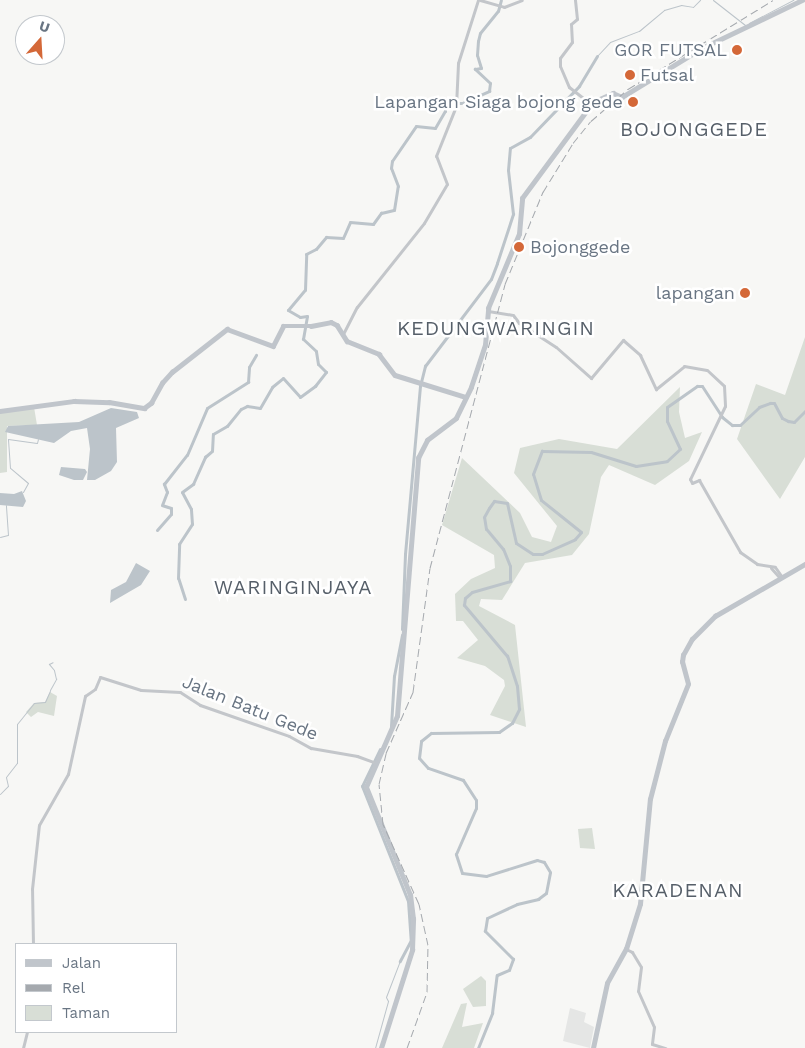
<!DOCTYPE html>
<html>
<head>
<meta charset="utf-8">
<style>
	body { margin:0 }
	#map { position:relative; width:805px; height:1048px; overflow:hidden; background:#f7f7f5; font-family:"Work Sans",sans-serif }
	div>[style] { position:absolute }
	.built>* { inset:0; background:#e5e6e5 }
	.green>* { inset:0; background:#d8ded6 }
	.water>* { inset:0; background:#bcc4ca }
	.stream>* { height:1px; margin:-0.5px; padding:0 0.5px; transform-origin:0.5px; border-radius:0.5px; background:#bcc4ca }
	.river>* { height:3px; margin:-1.5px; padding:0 1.5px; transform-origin:1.5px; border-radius:1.5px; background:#bcc4ca }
	.minor>* { height:3px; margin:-1.5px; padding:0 1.5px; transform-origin:1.5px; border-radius:1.5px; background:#c3c6ca }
	.major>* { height:4.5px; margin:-2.25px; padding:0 2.25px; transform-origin:2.25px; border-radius:2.25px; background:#c0c5cb }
	.rail>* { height:1px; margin-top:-0.5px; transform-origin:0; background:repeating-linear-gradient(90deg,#a5a9ae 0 8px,transparent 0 12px) }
	.dots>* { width:14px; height:14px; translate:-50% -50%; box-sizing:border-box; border:2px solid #fff; border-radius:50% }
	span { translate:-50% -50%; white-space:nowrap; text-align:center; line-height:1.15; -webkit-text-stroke:5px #fff; paint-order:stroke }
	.poi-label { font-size:18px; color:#697583 }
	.right { translate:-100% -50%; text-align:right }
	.left { translate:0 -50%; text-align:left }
	.street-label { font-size:18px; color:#697583 }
	.quarter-label { font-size:20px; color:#565f69; letter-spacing:1px }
	.legend { position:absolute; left:15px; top:943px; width:162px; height:90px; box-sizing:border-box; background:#fff; border:1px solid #c3c8cd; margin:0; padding:6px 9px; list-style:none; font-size:15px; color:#697583 }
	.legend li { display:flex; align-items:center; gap:10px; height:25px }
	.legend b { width:25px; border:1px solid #c3c8cd }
	.north { position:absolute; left:15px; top:15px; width:50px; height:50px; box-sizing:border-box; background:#fff; border:1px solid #c3c8cd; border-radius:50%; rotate:19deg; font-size:14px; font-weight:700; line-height:20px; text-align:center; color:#697583 }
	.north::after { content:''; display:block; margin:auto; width:18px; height:22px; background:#d46838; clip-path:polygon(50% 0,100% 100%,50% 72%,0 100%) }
</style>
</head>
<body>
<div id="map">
	<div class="built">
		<div style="clip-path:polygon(570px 1008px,586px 1013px,584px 1022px,594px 1027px,590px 1048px,563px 1041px)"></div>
	</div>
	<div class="green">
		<div style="clip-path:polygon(805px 337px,805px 457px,780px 499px,737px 439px,756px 384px,785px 395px)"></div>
		<div style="clip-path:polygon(680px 387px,679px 412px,685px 438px,702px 432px,689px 461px,655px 485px,609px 465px,601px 477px,589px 534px,572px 555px,525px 563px,502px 600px,481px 599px,479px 606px,515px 625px,526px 727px,490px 715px,505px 686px,504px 680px,485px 666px,457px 658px,478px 640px,463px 621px,456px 621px,455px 594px,471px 579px,495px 568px,494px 555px,442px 525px,462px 458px,520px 513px,532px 537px,551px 542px,557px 526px,514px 473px,520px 448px,559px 439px,617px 449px)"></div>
		<div style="clip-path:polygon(34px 407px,37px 425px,7px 426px,7px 472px,0 473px,0 412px)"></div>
		<div style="clip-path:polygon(50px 692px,57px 696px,54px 716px,38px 712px,31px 717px,26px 712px,34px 703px,45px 702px)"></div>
		<div style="clip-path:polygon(592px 828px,595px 849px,580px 848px,578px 829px)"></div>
		<div style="clip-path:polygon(481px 976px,486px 981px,486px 1006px,473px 1007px,463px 989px)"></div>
		<div style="clip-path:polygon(467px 1003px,462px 1027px,483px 1023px,474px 1048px,442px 1048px,461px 1004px)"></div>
	</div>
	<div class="water">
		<div style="clip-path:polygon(111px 408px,137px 412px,139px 418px,116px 428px,117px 462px,111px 471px,95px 480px,87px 480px,90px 449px,87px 428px,71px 431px,54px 443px,5px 432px,8px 426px,79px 422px)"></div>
		<div style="clip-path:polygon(61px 467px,85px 469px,87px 472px,83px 480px,74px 480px,59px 475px)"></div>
		<div style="clip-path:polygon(22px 491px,26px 501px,23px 507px,0 505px,0 493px,14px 494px)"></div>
		<div style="clip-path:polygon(136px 563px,150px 571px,141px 585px,110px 603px,111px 590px,126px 582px)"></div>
	</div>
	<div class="stream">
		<div style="left:713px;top:0;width:41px;rotate:38deg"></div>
		<div style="left:749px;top:23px;width:50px;rotate:-27.6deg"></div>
		<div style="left:597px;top:56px;width:19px;rotate:-47deg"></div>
		<div style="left:610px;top:42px;width:31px;rotate:-21deg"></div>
		<div style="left:639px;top:31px;width:33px;rotate:-40deg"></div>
		<div style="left:664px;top:10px;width:18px;rotate:-16deg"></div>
		<div style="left:681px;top:5px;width:12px;rotate:9deg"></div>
		<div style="left:693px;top:7px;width:10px;rotate:-45deg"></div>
		<div style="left:23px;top:492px;width:10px;rotate:-61deg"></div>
		<div style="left:28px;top:483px;width:23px;rotate:-140deg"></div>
		<div style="left:10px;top:468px;width:29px;rotate:-94deg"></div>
		<div style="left:8px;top:439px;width:29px;rotate:8deg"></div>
		<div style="left:37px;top:443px;width:4px;rotate:-76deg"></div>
		<div style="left:0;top:537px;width:8px;rotate:-14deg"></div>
		<div style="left:8px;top:535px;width:30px;rotate:-94deg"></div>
		<div style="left:50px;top:690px;width:13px;rotate:-61deg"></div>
		<div style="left:56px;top:679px;width:9px;rotate:-103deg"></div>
		<div style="left:54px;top:670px;width:8px;rotate:-130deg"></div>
		<div style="left:49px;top:664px;width:4px;rotate:-27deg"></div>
		<div style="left:0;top:794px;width:11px;rotate:-45deg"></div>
		<div style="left:8px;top:786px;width:9px;rotate:-103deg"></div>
		<div style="left:6px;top:777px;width:18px;rotate:-52deg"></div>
		<div style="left:17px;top:763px;width:39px;rotate:-90deg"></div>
		<div style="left:17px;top:724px;width:27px;rotate:-51deg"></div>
		<div style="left:34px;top:703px;width:11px;rotate:-5deg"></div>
		<div style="left:45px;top:702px;width:12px;rotate:-66deg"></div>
		<div style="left:375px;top:1048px;width:49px;rotate:-74.5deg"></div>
		<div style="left:388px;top:1001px;width:4px;rotate:-117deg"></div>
		<div style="left:386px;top:997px;width:39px;rotate:-69deg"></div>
	</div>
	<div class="river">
		<div style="left:157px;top:530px;width:21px;rotate:-49deg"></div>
		<div style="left:171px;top:514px;width:6px;rotate:-90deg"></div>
		<div style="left:171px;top:508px;width:9px;rotate:-162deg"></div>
		<div style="left:162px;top:505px;width:14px;rotate:-69deg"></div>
		<div style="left:167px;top:492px;width:9px;rotate:-111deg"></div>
		<div style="left:164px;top:484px;width:37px;rotate:-52deg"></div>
		<div style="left:187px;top:455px;width:51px;rotate:-66.9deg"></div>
		<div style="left:207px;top:408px;width:49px;rotate:-32.4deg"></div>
		<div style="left:248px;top:382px;width:15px;rotate:-86deg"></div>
		<div style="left:249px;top:367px;width:14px;rotate:-60deg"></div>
		<div style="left:185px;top:599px;width:22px;rotate:-108deg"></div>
		<div style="left:178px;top:578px;width:34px;rotate:-88deg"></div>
		<div style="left:179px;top:544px;width:24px;rotate:-57deg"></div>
		<div style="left:192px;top:524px;width:15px;rotate:-94deg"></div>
		<div style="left:191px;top:509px;width:19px;rotate:-118deg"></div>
		<div style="left:182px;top:492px;width:14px;rotate:-36deg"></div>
		<div style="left:193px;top:484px;width:30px;rotate:-66deg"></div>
		<div style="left:205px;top:457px;width:9px;rotate:-41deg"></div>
		<div style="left:212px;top:451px;width:17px;rotate:-87deg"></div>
		<div style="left:213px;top:434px;width:16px;rotate:-30deg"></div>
		<div style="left:227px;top:426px;width:22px;rotate:-51deg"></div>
		<div style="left:241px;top:409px;width:7px;rotate:-27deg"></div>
		<div style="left:247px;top:406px;width:13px;rotate:9deg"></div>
		<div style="left:260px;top:408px;width:24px;rotate:-60deg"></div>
		<div style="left:272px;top:387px;width:14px;rotate:-39deg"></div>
		<div style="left:283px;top:378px;width:25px;rotate:48deg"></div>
		<div style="left:300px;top:397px;width:19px;rotate:-36deg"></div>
		<div style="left:315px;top:386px;width:18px;rotate:-52deg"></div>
		<div style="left:326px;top:372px;width:11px;rotate:-135deg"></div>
		<div style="left:318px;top:364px;width:13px;rotate:-99deg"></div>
		<div style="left:316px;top:351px;width:18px;rotate:-137deg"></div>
		<div style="left:303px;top:339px;width:23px;rotate:-80deg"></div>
		<div style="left:307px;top:316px;width:7px;rotate:172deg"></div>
		<div style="left:300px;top:317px;width:14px;rotate:-150deg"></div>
		<div style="left:288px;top:310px;width:26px;rotate:-50deg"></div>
		<div style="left:305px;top:290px;width:36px;rotate:-88deg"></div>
		<div style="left:306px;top:254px;width:11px;rotate:-27deg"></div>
		<div style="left:316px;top:249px;width:16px;rotate:-50deg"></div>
		<div style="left:326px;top:237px;width:17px;rotate:3deg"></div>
		<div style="left:343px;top:238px;width:17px;rotate:-66deg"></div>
		<div style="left:350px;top:222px;width:23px;rotate:5deg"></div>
		<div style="left:373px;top:224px;width:14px;rotate:-54deg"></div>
		<div style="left:381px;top:213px;width:13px;rotate:-13deg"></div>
		<div style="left:394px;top:210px;width:24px;rotate:-81deg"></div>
		<div style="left:398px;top:186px;width:19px;rotate:-111deg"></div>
		<div style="left:391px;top:168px;width:7px;rotate:-82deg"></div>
		<div style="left:392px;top:161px;width:42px;rotate:-55.6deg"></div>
		<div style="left:416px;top:126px;width:19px;rotate:6deg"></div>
		<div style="left:435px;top:128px;width:20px;rotate:-60deg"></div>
		<div style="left:445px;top:111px;width:8px;rotate:-90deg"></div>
		<div style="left:445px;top:103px;width:17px"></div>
		<div style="left:462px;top:103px;width:30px;rotate:-24deg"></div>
		<div style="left:489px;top:91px;width:8px;rotate:-83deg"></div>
		<div style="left:490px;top:83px;width:21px;rotate:-137deg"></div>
		<div style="left:475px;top:69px;width:6px;rotate:-9deg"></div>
		<div style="left:481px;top:68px;width:14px;rotate:-107deg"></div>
		<div style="left:477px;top:55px;width:14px;rotate:-86deg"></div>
		<div style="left:478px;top:41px;width:8px;rotate:-76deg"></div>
		<div style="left:480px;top:33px;width:28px;rotate:-51deg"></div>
		<div style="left:498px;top:11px;width:11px;rotate:-75deg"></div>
		<div style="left:402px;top:629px;width:75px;rotate:-87.7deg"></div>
		<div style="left:405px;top:554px;width:169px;rotate:-84.9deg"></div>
		<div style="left:420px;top:386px;width:21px;rotate:-76deg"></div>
		<div style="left:425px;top:366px;width:109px;rotate:-52.8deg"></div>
		<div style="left:491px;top:279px;width:17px;rotate:-69deg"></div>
		<div style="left:497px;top:263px;width:52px;rotate:-71.9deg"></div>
		<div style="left:513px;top:214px;width:44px;rotate:-96.5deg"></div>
		<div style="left:508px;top:170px;width:22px;rotate:-85deg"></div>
		<div style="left:510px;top:148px;width:23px;rotate:-29deg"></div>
		<div style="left:530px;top:137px;width:71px;rotate:-46.1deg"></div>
		<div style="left:579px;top:86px;width:35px;rotate:-59deg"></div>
		<div style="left:391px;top:726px;width:50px;rotate:-86.6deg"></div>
		<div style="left:394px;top:676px;width:42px;rotate:-79deg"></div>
		<div style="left:380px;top:749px;width:41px;rotate:115.9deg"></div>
		<div style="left:362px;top:786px;width:124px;rotate:68.2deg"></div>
		<div style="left:408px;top:901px;width:39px;rotate:86deg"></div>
		<div style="left:411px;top:940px;width:24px;rotate:118deg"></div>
		<div style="left:478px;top:1048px;width:38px;rotate:-68deg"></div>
		<div style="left:492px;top:1013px;width:38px;rotate:-83deg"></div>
		<div style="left:497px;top:975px;width:13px;rotate:-23deg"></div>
		<div style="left:509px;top:970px;width:12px;rotate:-70deg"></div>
		<div style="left:513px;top:959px;width:40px;rotate:-135deg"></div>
		<div style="left:485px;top:931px;width:13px;rotate:-81deg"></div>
		<div style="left:487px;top:918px;width:33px;rotate:-25deg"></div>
		<div style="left:517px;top:904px;width:22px;rotate:-13deg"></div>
		<div style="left:538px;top:899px;width:10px;rotate:-37deg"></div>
		<div style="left:546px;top:893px;width:21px;rotate:-79deg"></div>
		<div style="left:550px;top:872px;width:12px;rotate:-121deg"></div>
		<div style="left:544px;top:862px;width:7px;rotate:-164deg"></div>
		<div style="left:537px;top:860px;width:53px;rotate:162.6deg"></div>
		<div style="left:486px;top:876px;width:24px;rotate:-173deg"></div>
		<div style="left:462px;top:873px;width:20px;rotate:-108deg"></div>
		<div style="left:456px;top:854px;width:50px;rotate:-66.5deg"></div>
		<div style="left:476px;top:808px;width:8px;rotate:-90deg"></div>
		<div style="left:476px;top:800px;width:24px;rotate:-123deg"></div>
		<div style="left:463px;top:780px;width:37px;rotate:-161deg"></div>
		<div style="left:428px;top:768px;width:13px;rotate:-132deg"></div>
		<div style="left:419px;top:758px;width:17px;rotate:-83deg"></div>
		<div style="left:421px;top:741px;width:13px;rotate:-39deg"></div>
		<div style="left:431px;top:733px;width:68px;rotate:-0.8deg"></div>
		<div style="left:499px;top:732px;width:16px;rotate:-35deg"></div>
		<div style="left:512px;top:723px;width:16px;rotate:-63deg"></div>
		<div style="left:519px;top:709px;width:23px;rotate:-95deg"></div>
		<div style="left:517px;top:686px;width:32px;rotate:-108deg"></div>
		<div style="left:507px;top:656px;width:67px;rotate:-130.1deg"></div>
		<div style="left:464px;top:605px;width:7px;rotate:-82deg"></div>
		<div style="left:465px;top:598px;width:9px;rotate:-41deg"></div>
		<div style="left:472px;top:592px;width:40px;rotate:-16deg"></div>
		<div style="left:510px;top:581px;width:15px;rotate:-90deg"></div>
		<div style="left:510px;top:566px;width:18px;rotate:-112deg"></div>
		<div style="left:503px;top:549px;width:26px;rotate:-130deg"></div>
		<div style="left:486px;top:529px;width:12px;rotate:-99deg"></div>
		<div style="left:484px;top:517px;width:10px;rotate:-61deg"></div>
		<div style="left:489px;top:508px;width:9px;rotate:-54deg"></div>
		<div style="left:494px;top:501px;width:13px;rotate:9deg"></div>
		<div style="left:507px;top:503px;width:41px;rotate:77.3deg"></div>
		<div style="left:516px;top:543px;width:20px;rotate:33deg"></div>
		<div style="left:533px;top:554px;width:9px"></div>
		<div style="left:542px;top:554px;width:36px;rotate:-24deg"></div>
		<div style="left:575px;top:539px;width:9px;rotate:-49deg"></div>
		<div style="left:581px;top:532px;width:51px;rotate:-141.3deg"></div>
		<div style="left:541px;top:500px;width:27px;rotate:-107deg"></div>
		<div style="left:533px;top:474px;width:25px;rotate:-69deg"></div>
		<div style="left:542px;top:451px;width:49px;rotate:1.2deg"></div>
		<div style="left:591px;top:452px;width:47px;rotate:17.3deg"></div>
		<div style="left:636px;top:466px;width:31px;rotate:-9deg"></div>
		<div style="left:667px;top:461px;width:18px;rotate:-43deg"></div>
		<div style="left:680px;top:449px;width:31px;rotate:-115deg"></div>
		<div style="left:667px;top:421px;width:14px;rotate:-90deg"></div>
		<div style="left:667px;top:407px;width:37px;rotate:-35deg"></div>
		<div style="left:697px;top:386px;width:5px"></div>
		<div style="left:702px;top:386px;width:37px;rotate:57deg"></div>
		<div style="left:722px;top:417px;width:13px;rotate:39deg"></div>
		<div style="left:732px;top:425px;width:8px"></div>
		<div style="left:740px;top:425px;width:26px;rotate:-43deg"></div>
		<div style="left:759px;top:407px;width:12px;rotate:-20deg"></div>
		<div style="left:770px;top:403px;width:4px"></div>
		<div style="left:774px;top:403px;width:17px;rotate:62deg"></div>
		<div style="left:782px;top:418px;width:7px;rotate:27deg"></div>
		<div style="left:788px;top:421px;width:6px;rotate:9deg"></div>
		<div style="left:794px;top:422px;width:16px;rotate:-45deg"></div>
	</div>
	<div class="minor">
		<div style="left:480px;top:0;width:25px;rotate:16deg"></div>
		<div style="left:504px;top:7px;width:19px;rotate:-21deg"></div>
		<div style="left:575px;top:0;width:19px;rotate:84deg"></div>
		<div style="left:577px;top:19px;width:8px;rotate:140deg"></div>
		<div style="left:571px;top:24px;width:18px;rotate:87deg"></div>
		<div style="left:572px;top:42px;width:20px;rotate:127deg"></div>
		<div style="left:560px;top:58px;width:8px;rotate:90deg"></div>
		<div style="left:560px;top:66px;width:23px;rotate:67deg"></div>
		<div style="left:569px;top:87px;width:28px;rotate:38deg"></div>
		<div style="left:488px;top:311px;width:25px;rotate:9deg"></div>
		<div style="left:513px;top:315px;width:10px;rotate:53deg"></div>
		<div style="left:519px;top:323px;width:44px;rotate:33deg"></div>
		<div style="left:556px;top:347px;width:47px;rotate:41.5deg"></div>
		<div style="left:591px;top:378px;width:50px;rotate:-49.9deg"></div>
		<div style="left:623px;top:340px;width:23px;rotate:41deg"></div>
		<div style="left:640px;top:355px;width:38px;rotate:65deg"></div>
		<div style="left:656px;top:389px;width:36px;rotate:-39deg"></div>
		<div style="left:684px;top:366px;width:23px;rotate:10deg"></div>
		<div style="left:707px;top:370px;width:23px;rotate:43deg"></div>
		<div style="left:724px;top:386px;width:20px;rotate:87deg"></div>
		<div style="left:725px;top:406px;width:81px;rotate:115.6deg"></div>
		<div style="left:690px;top:479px;width:4px;rotate:63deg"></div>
		<div style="left:692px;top:483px;width:8px;rotate:-23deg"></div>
		<div style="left:699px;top:480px;width:83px;rotate:60.3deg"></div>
		<div style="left:740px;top:552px;width:21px;rotate:35deg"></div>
		<div style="left:757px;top:564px;width:18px;rotate:9deg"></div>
		<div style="left:775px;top:567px;width:12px;rotate:55deg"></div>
		<div style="left:343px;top:334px;width:30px;rotate:-63deg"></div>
		<div style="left:357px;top:307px;width:107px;rotate:-51.4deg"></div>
		<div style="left:424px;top:223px;width:45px;rotate:-59.5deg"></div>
		<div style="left:447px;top:184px;width:30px;rotate:-111deg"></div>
		<div style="left:436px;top:156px;width:54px;rotate:-68.2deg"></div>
		<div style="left:456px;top:106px;width:43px;rotate:-87.3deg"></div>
		<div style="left:458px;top:63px;width:66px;rotate:-72.4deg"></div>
		<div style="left:771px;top:568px;width:13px;rotate:48deg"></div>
		<div style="left:33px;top:944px;width:55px;rotate:-91deg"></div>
		<div style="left:32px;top:889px;width:64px;rotate:-83.8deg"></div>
		<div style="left:39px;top:825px;width:59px;rotate:-60.4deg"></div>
		<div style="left:68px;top:774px;width:80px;rotate:-77.7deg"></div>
		<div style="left:85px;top:696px;width:12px;rotate:-35deg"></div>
		<div style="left:95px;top:689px;width:13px;rotate:-67deg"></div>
		<div style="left:100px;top:677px;width:43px;rotate:17.6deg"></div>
		<div style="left:141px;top:690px;width:39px;rotate:3deg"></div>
		<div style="left:180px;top:692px;width:24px;rotate:33deg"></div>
		<div style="left:200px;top:705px;width:94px;rotate:19.2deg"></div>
		<div style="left:289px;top:736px;width:25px;rotate:29deg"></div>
		<div style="left:311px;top:748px;width:47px;rotate:9.9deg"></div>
		<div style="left:357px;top:756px;width:20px;rotate:20deg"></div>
		<div style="left:626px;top:949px;width:7px;rotate:27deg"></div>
		<div style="left:632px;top:952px;width:17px;rotate:59deg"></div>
		<div style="left:641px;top:967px;width:24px;rotate:97deg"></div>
		<div style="left:638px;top:991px;width:39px;rotate:66deg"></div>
		<div style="left:654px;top:1027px;width:17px;rotate:97deg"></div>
		<div style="left:652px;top:1044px;width:14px;rotate:17deg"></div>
		<div style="left:23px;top:1048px;width:16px;rotate:-76deg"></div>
	</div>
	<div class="major">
		<div style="left:0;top:411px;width:75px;rotate:-7.7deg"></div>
		<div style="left:74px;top:401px;width:35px;rotate:2deg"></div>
		<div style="left:109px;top:402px;width:36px;rotate:10deg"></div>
		<div style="left:144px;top:408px;width:9px;rotate:-36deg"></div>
		<div style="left:151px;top:403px;width:23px;rotate:-61deg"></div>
		<div style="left:162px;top:383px;width:15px;rotate:-48deg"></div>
		<div style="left:172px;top:372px;width:70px;rotate:-38deg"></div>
		<div style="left:227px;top:329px;width:49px;rotate:20.3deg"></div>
		<div style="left:273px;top:346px;width:22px;rotate:-63deg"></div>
		<div style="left:283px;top:326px;width:28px"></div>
		<div style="left:311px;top:326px;width:20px;rotate:-11deg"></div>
		<div style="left:331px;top:322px;width:7px;rotate:27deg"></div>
		<div style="left:337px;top:325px;width:19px;rotate:58deg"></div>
		<div style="left:347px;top:341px;width:35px;rotate:22deg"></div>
		<div style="left:379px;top:354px;width:26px;rotate:53deg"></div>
		<div style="left:395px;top:375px;width:74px;rotate:17.2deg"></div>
		<div style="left:381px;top:1048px;width:103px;rotate:-72.4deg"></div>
		<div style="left:412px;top:950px;width:31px;rotate:-88deg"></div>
		<div style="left:413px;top:919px;width:24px;rotate:-97deg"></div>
		<div style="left:410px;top:895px;width:117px;rotate:-112.2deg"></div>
		<div style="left:366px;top:787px;width:77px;rotate:-66.4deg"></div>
		<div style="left:397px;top:716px;width:259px;rotate:-85.3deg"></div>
		<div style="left:418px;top:458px;width:20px;rotate:-63deg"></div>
		<div style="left:427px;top:440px;width:36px;rotate:-37deg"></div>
		<div style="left:456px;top:418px;width:34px;rotate:-64deg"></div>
		<div style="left:471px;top:387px;width:44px;rotate:-71.6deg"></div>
		<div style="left:485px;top:345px;width:37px;rotate:-85deg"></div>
		<div style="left:488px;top:308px;width:80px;rotate:-67.3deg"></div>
		<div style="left:519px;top:234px;width:36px;rotate:-85deg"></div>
		<div style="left:522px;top:198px;width:119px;rotate:-53.5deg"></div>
		<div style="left:593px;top:102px;width:22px;rotate:-24deg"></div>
		<div style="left:613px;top:93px;width:10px;rotate:24deg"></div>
		<div style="left:622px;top:97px;width:94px;rotate:-31.5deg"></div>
		<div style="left:702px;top:48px;width:111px;rotate:-25.6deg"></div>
		<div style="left:593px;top:1048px;width:66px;rotate:-77.8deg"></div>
		<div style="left:607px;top:983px;width:39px;rotate:-61deg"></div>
		<div style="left:626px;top:949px;width:47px;rotate:-72.7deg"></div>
		<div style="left:640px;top:904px;width:105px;rotate:-84.6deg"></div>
		<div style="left:650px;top:799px;width:60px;rotate:-75.5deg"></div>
		<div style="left:665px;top:741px;width:61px;rotate:-68deg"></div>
		<div style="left:688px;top:684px;width:23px;rotate:-105deg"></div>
		<div style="left:682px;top:662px;width:7px;rotate:-82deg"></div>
		<div style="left:683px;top:655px;width:18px;rotate:-61deg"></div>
		<div style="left:692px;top:639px;width:33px;rotate:-45deg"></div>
		<div style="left:715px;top:616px;width:104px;rotate:-30deg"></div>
	</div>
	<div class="rail">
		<div style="left:407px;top:1048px;width:59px;rotate:-70.3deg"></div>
		<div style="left:427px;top:992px;width:47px;rotate:-88.8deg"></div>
		<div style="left:428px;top:945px;width:42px;rotate:-102.4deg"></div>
		<div style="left:419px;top:904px;width:88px;rotate:-114.2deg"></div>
		<div style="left:383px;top:824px;width:40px;rotate:-95.7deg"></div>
		<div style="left:379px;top:784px;width:32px;rotate:-77deg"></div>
		<div style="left:386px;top:753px;width:67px;rotate:-66.1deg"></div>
		<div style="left:413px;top:692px;width:125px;rotate:-82.2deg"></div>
		<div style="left:430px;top:568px;width:294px;rotate:-75.2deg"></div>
		<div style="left:505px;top:284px;width:100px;rotate:-67.6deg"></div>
		<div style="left:543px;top:192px;width:57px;rotate:-58.5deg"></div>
		<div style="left:573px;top:143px;width:28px;rotate:-51deg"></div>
		<div style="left:591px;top:121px;width:49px;rotate:-40.9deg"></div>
		<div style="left:628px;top:89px;width:170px;rotate:-31.5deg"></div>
	</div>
	<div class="dots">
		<div style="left:737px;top:50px;background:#d46838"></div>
		<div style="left:630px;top:75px;background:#d46838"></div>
		<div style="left:633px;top:102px;background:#d46838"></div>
		<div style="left:519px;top:247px;background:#d46838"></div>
		<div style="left:745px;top:293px;background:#d46838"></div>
	</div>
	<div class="poi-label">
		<span class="right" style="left:727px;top:50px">GOR FUTSAL</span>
		<span class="left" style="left:640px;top:75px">Futsal</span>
		<span class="right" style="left:623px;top:102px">Lapangan Siaga bojong gede</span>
		<span class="left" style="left:530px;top:247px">Bojonggede</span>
		<span class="right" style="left:735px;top:293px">lapangan</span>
	</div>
	<div class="street-label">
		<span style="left:250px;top:708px;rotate:22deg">Jalan Batu Gede</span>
	</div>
	<div class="quarter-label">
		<span style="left:694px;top:129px">BOJONGGEDE</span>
		<span style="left:496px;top:328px">KEDUNGWARINGIN</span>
		<span style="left:293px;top:587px">WARINGINJAYA</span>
		<span style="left:678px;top:890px">KARADENAN</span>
	</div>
	<ul class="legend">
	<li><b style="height:6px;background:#c0c5cb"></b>Jalan</li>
	<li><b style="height:6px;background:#a5a9ae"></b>Rel</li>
	<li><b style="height:14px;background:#d8ded6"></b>Taman</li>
	</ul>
	<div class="north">U</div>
</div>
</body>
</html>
